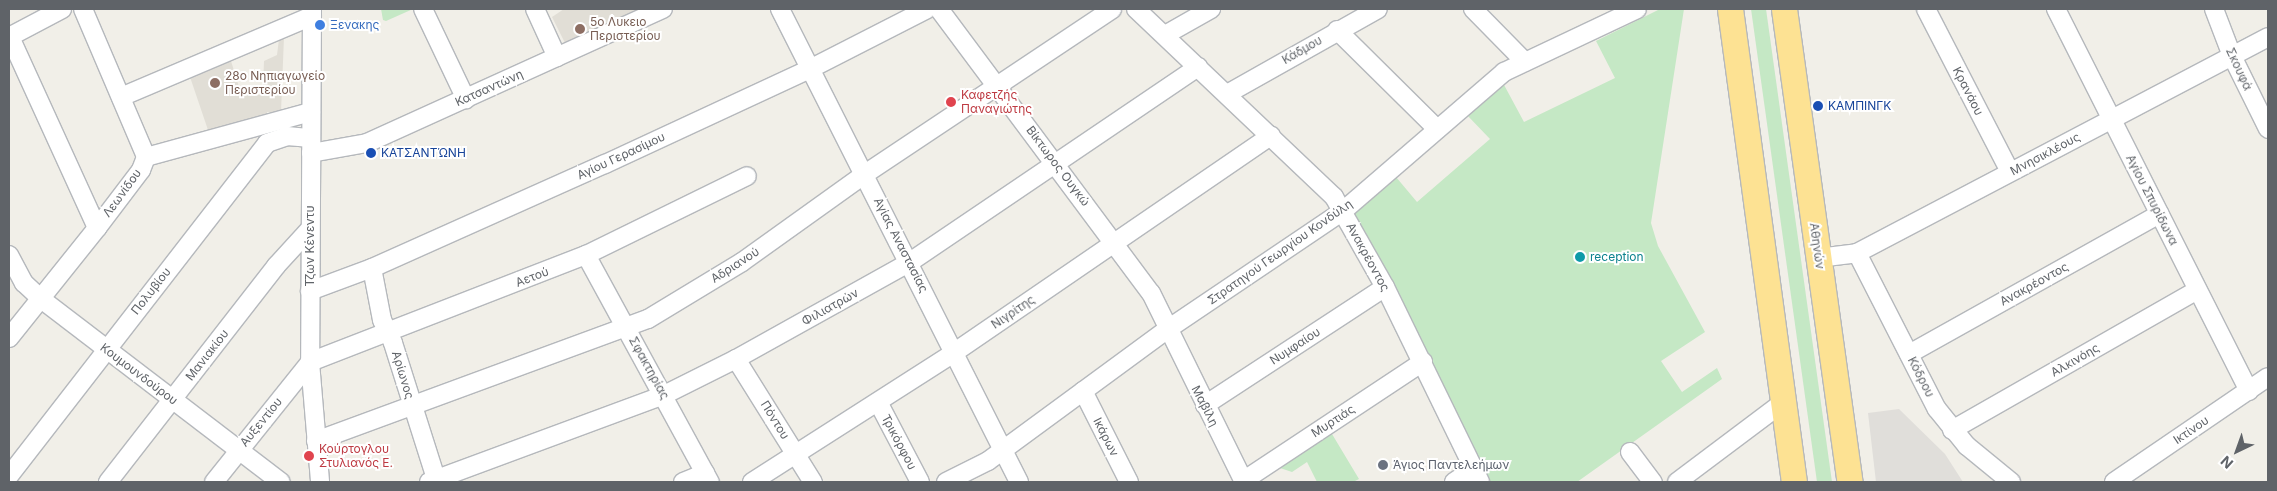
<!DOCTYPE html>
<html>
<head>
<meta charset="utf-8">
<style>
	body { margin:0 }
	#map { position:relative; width:2277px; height:491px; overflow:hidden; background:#f1efe8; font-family:Inter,sans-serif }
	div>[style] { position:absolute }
	.industrial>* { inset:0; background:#e0deda }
	.education>* { inset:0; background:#e1ded6 }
	.green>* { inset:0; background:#c5e8c5 }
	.roads { filter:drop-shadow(1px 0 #b5b8bc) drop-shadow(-1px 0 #b5b8bc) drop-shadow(0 1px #b5b8bc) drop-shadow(0 -1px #b5b8bc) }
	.minor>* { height:18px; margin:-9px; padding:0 9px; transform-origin:9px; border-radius:9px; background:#fff }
	.highway>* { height:25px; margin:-12.5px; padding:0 12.5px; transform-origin:12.5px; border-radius:12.5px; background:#fde293 }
	.dots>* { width:14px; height:14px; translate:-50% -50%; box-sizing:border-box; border:2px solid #fff; border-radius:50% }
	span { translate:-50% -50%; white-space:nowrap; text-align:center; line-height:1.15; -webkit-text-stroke:4px #fff; paint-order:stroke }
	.education-label { font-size:12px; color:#785e54 }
	.left { translate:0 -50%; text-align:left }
	.shop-label { font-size:12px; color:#366cbe }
	.street-label { font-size:12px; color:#5f6368 }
	.health-label { font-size:12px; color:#be3a42 }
	.transit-label { font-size:12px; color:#164399 }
	.culture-label { font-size:12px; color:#0d838f }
	.worship-label { font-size:12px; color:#5b616d }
	.frame { position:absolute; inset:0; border:10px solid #5f6368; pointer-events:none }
	.north { position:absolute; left:2212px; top:426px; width:50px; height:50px; -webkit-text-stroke:4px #fff; paint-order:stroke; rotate:222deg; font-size:14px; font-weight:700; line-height:20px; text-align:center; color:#5f6368 }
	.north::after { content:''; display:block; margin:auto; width:18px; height:22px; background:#5f6368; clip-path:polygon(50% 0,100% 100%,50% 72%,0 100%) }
</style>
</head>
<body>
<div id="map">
	<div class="industrial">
		<div style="clip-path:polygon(1899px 409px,1945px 454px,1963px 482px,1876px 482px,1868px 413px)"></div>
	</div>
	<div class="education">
		<div style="clip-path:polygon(564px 9px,643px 9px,567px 47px,552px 17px)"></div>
		<div style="clip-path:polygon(284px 37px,281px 112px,267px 112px,267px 115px,208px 130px,190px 77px,231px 61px,240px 90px,263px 87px,264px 61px,277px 55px,279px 39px)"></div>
	</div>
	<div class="green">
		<div style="clip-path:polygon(381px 9px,413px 9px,386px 21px,383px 20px)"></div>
		<div style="clip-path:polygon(1660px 9px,1684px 9px,1651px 223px,1658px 246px,1705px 332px,1661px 361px,1682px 392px,1717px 368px,1722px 379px,1577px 482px,1487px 482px,1349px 218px,1396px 177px,1417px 202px,1490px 139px,1466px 114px,1503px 83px,1524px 122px,1615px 78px,1596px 41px)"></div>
		<div style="clip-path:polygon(1751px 9px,1766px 9px,1832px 482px,1817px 482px)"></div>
		<div style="clip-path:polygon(1332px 434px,1359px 479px,1353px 482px,1317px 482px,1307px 462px,1292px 472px,1280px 468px)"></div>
	</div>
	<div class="roads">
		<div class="minor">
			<div style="left:83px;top:9px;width:161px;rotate:66.9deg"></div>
			<div style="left:312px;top:9px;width:353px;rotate:90.3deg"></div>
			<div style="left:310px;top:362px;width:120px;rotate:85.2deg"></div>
			<div style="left:423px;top:9px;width:100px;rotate:64.5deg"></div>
			<div style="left:535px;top:9px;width:53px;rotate:65.4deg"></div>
			<div style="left:780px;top:9px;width:530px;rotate:63.19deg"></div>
			<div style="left:939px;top:9px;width:354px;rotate:53.3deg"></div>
			<div style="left:1151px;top:293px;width:211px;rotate:63.8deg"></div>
			<div style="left:1136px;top:9px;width:273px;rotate:43.5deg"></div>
			<div style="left:1334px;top:197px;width:103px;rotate:60.5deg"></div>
			<div style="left:1385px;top:287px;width:217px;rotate:64deg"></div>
			<div style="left:1473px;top:9px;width:74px;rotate:45.5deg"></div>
			<div style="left:1926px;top:9px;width:183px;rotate:62.7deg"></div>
			<div style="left:2056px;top:9px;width:428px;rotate:63.2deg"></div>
			<div style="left:2214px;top:9px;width:50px;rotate:69deg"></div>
			<div style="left:2232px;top:56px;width:81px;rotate:63.7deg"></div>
			<div style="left:1337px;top:30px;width:141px;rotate:44.7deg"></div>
			<div style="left:1165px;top:35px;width:53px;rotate:-29.5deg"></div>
			<div style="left:9px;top:37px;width:60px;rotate:-27.8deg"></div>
			<div style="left:10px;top:37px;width:210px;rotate:65.5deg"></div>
			<div style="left:1227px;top:94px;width:173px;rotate:-29.4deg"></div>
			<div style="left:121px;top:97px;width:207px;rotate:-23deg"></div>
			<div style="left:311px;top:153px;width:57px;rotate:-10.1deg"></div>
			<div style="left:367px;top:143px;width:325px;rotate:-24.4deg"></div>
			<div style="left:146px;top:157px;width:171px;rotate:-15.3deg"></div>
			<div style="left:1857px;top:253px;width:175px;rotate:62.9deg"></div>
			<div style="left:1937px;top:409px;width:48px;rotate:51deg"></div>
			<div style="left:1967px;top:446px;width:57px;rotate:39.3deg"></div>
			<div style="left:9px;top:255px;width:32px;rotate:62deg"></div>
			<div style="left:24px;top:283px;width:22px;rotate:43deg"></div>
			<div style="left:40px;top:298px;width:303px;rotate:37.4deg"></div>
			<div style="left:586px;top:255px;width:259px;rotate:61.4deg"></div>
			<div style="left:1818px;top:258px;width:39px;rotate:-7deg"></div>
			<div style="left:1857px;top:253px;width:464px;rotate:-27.7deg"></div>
			<div style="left:372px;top:268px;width:53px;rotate:79.1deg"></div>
			<div style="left:382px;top:320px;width:25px;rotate:64deg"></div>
			<div style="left:393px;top:343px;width:146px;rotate:72.4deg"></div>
			<div style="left:310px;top:291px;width:66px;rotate:-20.4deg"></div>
			<div style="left:372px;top:268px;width:255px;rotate:-24.1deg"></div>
			<div style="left:605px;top:164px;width:226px;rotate:-24.9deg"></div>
			<div style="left:810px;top:69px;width:131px;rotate:-27.1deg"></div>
			<div style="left:9px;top:338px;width:141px;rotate:-51.3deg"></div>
			<div style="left:97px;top:228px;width:73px;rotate:-52.8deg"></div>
			<div style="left:141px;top:170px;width:14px;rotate:-69deg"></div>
			<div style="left:1909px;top:354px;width:287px;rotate:-29.2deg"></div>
			<div style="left:736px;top:359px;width:145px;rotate:58deg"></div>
			<div style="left:1083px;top:391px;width:102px;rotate:63.2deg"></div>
			<div style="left:878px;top:402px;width:90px;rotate:62.3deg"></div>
			<div style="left:1205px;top:405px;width:215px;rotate:-33.2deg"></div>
			<div style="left:1952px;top:430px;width:282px;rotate:-29.7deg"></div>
			<div style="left:316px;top:441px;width:354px;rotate:-20.2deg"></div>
			<div style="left:648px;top:319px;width:110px;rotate:-31.2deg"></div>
			<div style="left:742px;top:262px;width:151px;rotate:-35.6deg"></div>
			<div style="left:865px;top:174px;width:297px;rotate:-33.7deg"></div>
			<div style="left:1630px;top:452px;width:38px;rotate:53deg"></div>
			<div style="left:9px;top:476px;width:421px;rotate:-52.2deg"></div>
			<div style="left:267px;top:143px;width:21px;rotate:-19deg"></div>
			<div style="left:287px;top:136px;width:24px;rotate:5deg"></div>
			<div style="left:1243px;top:481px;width:216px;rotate:-33.5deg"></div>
			<div style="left:108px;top:482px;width:274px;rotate:-52.1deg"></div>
			<div style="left:276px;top:266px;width:49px;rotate:-47.5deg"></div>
			<div style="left:214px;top:482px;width:154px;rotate:-51.3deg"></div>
			<div style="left:310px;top:362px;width:296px;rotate:-21.2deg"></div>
			<div style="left:586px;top:255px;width:179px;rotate:-26.1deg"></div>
			<div style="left:429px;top:482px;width:251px;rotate:-20.3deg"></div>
			<div style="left:664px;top:395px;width:80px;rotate:-26.6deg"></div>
			<div style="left:736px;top:359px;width:199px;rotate:-29.1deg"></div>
			<div style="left:910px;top:262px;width:348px;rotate:-34.1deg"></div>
			<div style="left:683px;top:482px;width:24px;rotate:-22deg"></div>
			<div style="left:752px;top:482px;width:241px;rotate:-32.6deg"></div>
			<div style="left:955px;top:352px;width:383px;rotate:-34.4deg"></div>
			<div style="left:946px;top:482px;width:47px;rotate:-26.6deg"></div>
			<div style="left:988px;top:461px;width:223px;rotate:-36.3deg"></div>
			<div style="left:1168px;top:329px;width:211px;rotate:-34deg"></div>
			<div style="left:1343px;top:211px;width:213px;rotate:-40.8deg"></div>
			<div style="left:1504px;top:72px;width:147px;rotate:-25.3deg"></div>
			<div style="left:1454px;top:482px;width:23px;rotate:-34deg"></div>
			<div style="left:1677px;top:482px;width:130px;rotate:-36.9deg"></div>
			<div style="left:2114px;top:482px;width:186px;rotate:-34.3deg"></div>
		</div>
		<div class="highway">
			<div style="left:1730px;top:9px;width:477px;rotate:82.3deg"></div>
			<div style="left:1784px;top:9px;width:478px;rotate:82.1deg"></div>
		</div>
	</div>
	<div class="dots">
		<div style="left:320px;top:25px;background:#3f7fe0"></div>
		<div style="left:580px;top:29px;background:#8d6e63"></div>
		<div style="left:215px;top:83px;background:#8d6e63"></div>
		<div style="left:951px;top:102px;background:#e0444e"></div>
		<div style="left:1818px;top:106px;background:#1a4fb4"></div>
		<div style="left:371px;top:153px;background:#1a4fb4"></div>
		<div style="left:1580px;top:257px;background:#0f9aa8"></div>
		<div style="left:309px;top:456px;background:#e0444e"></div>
		<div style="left:1383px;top:465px;background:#6b7280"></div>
	</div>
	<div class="education-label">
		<span class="left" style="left:590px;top:29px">5ο Λυκειο<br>Περιστερίου</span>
		<span class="left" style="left:225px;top:83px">28ο Νηπιαγωγείο<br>Περιστερίου</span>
	</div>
	<div class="shop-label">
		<span class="left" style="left:330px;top:25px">Ξενακης</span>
	</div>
	<div class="street-label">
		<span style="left:1302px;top:50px;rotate:-30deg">Κάδμου</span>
		<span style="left:2239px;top:69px;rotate:65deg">Σκουφά</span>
		<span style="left:489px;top:88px;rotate:-24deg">Κατσαντώνη</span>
		<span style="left:1968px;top:91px;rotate:63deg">Κρανάου</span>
		<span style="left:2045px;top:154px;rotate:-28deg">Μνησικλέους</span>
		<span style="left:621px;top:156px;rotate:-25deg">Αγίου Γερασίμου</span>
		<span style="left:1058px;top:166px;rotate:53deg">Βίκτωρος Ουγκώ</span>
		<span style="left:122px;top:193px;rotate:-54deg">Λεωνίδου</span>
		<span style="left:2152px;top:200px;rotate:63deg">Αγίου Σπυρίδωνα</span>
		<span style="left:901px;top:245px;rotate:63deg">Αγίας Αναστασίας</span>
		<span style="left:310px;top:246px;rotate:-90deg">Τζων Κένεντυ</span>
		<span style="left:1817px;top:246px;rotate:82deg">Αθηνών</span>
		<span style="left:1280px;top:252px;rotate:-35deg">Στρατηγού Γεωργίου Κονδύλη</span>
		<span style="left:1368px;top:257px;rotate:61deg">Ανακρέοντος</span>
		<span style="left:735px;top:265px;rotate:-33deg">Αδριανού</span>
		<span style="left:532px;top:277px;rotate:-21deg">Αετού</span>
		<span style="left:2034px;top:284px;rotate:-29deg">Ανακρέοντος</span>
		<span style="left:151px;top:291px;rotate:-52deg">Πολυβίου</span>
		<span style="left:830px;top:307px;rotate:-29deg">Φιλιατρών</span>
		<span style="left:1013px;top:312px;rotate:-34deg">Νιγρίτης</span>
		<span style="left:1295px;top:346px;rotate:-33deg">Νυμφαίου</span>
		<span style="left:207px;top:355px;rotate:-52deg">Μανιακίου</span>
		<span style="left:2075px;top:360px;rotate:-30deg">Αλκινόης</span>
		<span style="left:649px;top:368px;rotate:61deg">Σφακτηρίας</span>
		<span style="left:139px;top:374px;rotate:37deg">Κουμουνδούρου</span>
		<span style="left:403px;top:375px;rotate:73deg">Αρίωνος</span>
		<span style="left:1921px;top:377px;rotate:63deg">Κόδρου</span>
		<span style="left:1205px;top:406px;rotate:63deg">Μαβίλη</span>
		<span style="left:775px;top:420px;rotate:58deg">Πόντου</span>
		<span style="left:1333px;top:421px;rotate:-33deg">Μυρτιάς</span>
		<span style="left:261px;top:422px;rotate:-51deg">Αυξεντίου</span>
		<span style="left:2191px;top:430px;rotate:-34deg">Ικτίνου</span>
		<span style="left:1106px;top:437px;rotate:63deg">Ικάρων</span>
		<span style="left:899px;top:442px;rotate:62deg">Τρικόρφου</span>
	</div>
	<div class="health-label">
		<span class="left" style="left:961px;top:102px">Καφετζής<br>Παναγιώτης</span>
		<span class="left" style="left:319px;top:456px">Κούρτογλου<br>Στυλιανός Ε.</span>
	</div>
	<div class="transit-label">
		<span class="left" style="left:1828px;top:106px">ΚΑΜΠΙΝΓΚ</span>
		<span class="left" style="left:381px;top:153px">ΚΑΤΣΑΝΤΏΝΗ</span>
	</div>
	<div class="culture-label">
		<span class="left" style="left:1590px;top:257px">reception</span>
	</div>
	<div class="worship-label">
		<span class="left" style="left:1393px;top:465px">Άγιος Παντελεήμων</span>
	</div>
	<div class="frame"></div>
	<div class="north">N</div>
</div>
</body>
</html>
